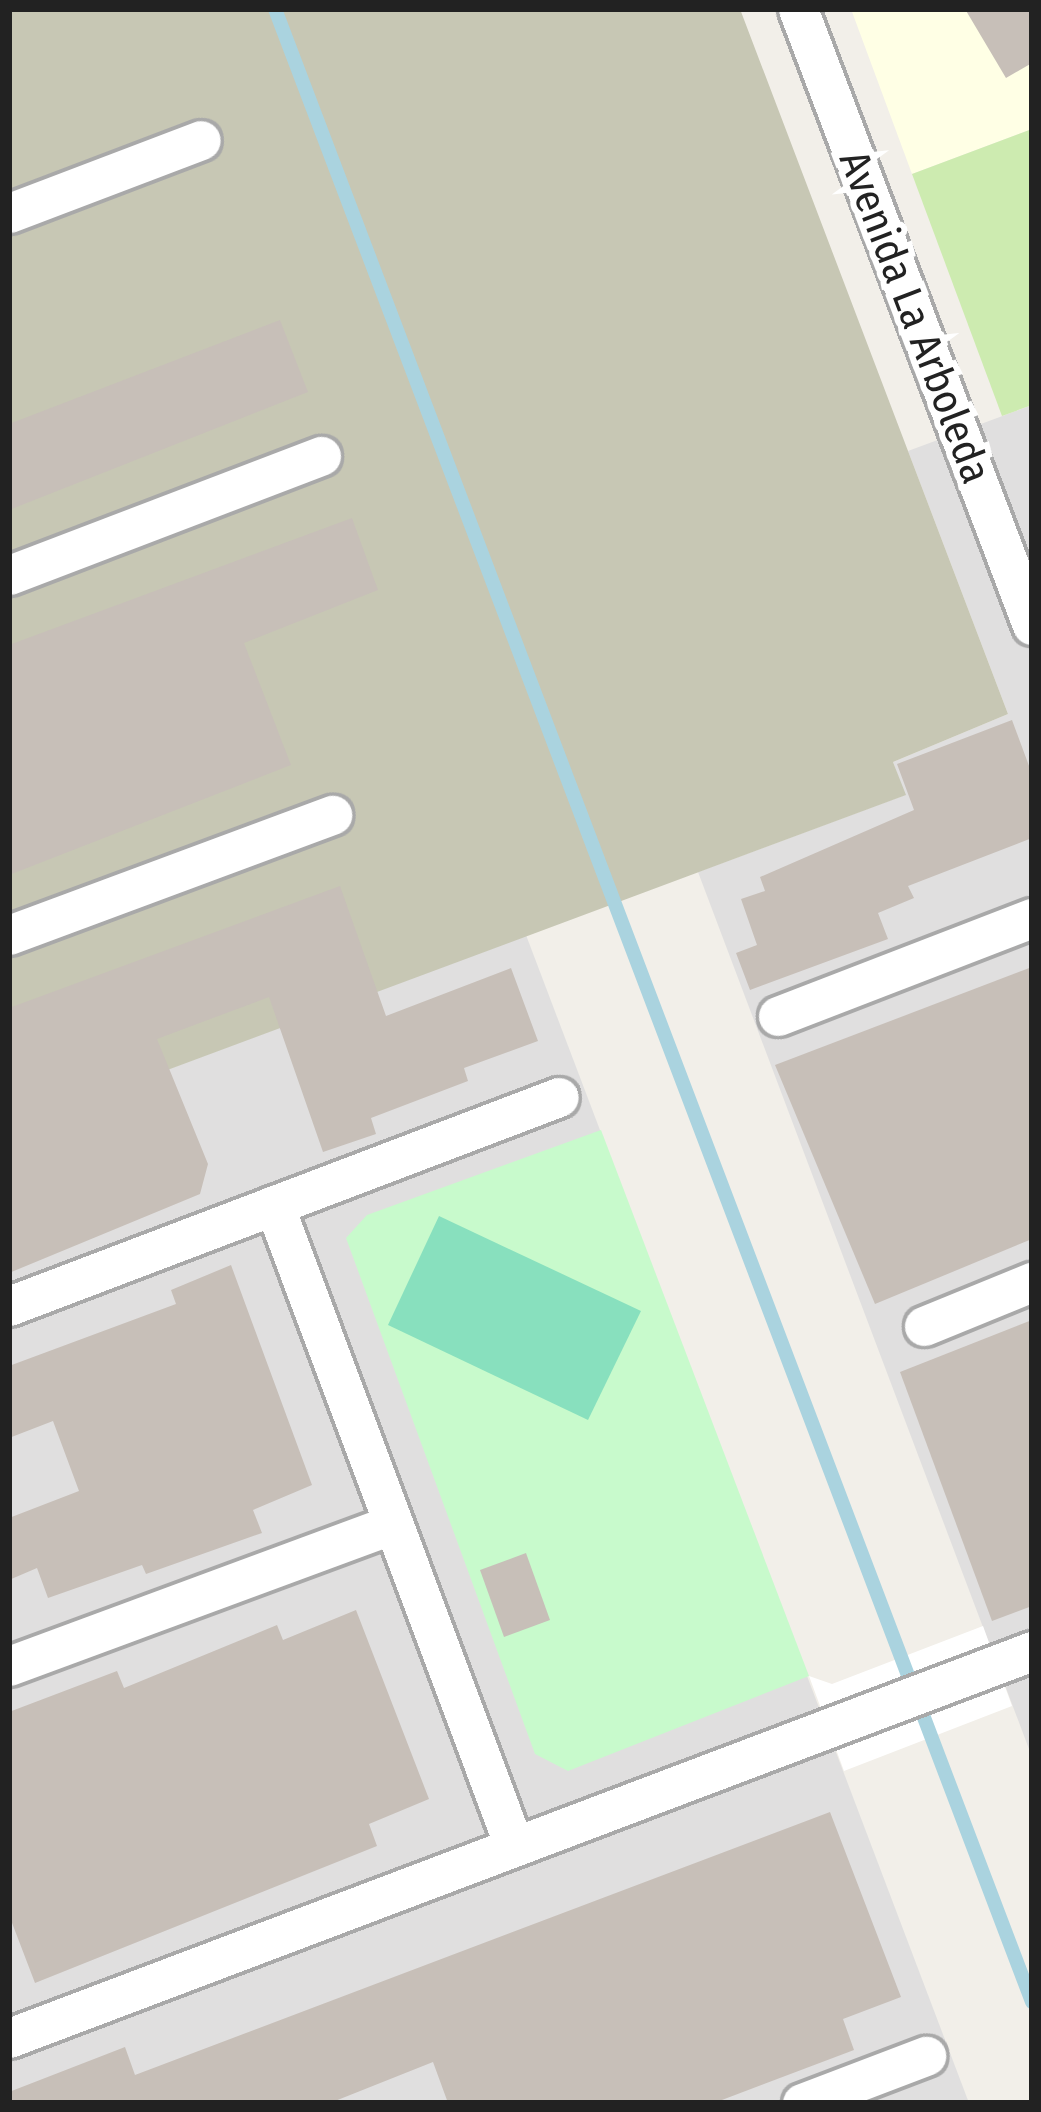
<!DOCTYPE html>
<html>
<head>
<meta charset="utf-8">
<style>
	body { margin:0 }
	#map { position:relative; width:1041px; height:2112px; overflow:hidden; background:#f2efe9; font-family:"Fira Sans Condensed",sans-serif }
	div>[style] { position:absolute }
	.residential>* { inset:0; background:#e0dfdf }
	.education>* { inset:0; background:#ffffe5 }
	.construction>* { inset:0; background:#c7c7b4 }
	.grass>* { inset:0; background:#cdebb0 }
	.park>* { inset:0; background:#c8facc }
	.pitch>* { inset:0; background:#88e0be }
	.pier>* { inset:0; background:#fff }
	.stream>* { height:14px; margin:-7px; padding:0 7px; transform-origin:7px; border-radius:7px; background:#aad3df }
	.building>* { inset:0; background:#c7bfb8 }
	.roads { filter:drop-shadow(3px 0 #a9a9a9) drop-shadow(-3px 0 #a9a9a9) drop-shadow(0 3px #a9a9a9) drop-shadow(0 -3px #a9a9a9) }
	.street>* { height:39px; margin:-19.5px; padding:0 19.5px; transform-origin:19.5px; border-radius:19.5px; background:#fff }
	span { translate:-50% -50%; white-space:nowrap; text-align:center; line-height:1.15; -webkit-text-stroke:12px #fff; paint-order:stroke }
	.street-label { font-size:42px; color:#222 }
	.frame { position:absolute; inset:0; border:12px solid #222; pointer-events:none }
</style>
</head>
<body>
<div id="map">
	<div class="residential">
		<div style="clip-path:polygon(1032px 405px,1032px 1757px,698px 872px,905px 795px,893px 762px,1008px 714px,908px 451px)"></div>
		<div style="clip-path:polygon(526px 935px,969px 2103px,9px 2103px,9px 1129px)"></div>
	</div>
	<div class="education">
		<div style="clip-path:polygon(851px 9px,1032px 9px,1032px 129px,912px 174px)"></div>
	</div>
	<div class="construction">
		<div style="clip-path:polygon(9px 9px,740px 9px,1008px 714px,893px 762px,906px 795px,9px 1129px)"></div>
	</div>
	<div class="grass">
		<div style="clip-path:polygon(1032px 129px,1032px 405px,1002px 416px,912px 174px)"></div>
	</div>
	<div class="park">
		<div style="clip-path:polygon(601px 1130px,809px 1676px,568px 1771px,535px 1754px,346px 1238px,367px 1215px)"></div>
	</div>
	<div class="pitch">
		<div style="clip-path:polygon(439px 1216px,641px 1311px,588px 1420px,388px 1325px)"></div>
	</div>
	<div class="pier">
		<div style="clip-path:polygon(983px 1626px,1012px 1706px,844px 1771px,809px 1676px,832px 1684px)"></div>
	</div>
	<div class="stream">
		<div style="left:275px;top:9px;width:2132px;rotate:69.2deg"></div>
	</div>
	<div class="building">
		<div style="clip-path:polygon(965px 9px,1032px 9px,1032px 63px,1006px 78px)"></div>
		<div style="clip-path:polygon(280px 320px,308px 392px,9px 510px,9px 424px)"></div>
		<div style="clip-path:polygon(352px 518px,378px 590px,244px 643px,291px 765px,9px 875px,9px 645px)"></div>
		<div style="clip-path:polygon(1012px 720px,1032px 774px,1032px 838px,908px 886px,914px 898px,878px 913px,888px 939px,750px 990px,736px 953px,757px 945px,741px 899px,765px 891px,760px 877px,914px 810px,897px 764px)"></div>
		<div style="clip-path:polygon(340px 886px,386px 1016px,511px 968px,538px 1041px,464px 1068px,468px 1081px,371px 1118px,376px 1134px,323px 1152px,269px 997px,157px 1039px,208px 1164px,200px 1194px,9px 1273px,9px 1008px)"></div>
		<div style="clip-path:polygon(1032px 967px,1032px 1239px,875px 1304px,775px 1065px)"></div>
		<div style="clip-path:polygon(231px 1265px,312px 1485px,253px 1510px,262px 1533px,146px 1574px,142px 1565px,48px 1598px,37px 1568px,9px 1580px,9px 1518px,79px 1491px,53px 1421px,9px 1438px,9px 1366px,176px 1304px,171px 1290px)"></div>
		<div style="clip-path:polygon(1032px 1320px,1032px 1606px,992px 1621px,900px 1372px)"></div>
		<div style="clip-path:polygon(526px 1553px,550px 1620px,504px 1637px,480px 1570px)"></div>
		<div style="clip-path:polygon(356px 1610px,429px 1799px,369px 1824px,377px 1846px,35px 1983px,9px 1915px,9px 1712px,117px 1671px,124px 1688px,277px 1625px,283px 1640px)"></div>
		<div style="clip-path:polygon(830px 1812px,901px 1997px,843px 2019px,854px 2050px,714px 2103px,448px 2103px,433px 2062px,330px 2103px,9px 2103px,9px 2092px,125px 2047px,135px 2075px)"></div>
	</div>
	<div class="roads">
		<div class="street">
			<div style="left:798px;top:9px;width:659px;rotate:69.2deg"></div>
			<div style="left:9px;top:213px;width:205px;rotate:-20.8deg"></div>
			<div style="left:9px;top:575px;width:334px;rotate:-20.9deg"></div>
			<div style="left:9px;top:935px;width:345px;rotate:-20.4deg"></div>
			<div style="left:778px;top:1016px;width:272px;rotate:-21.1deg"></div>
			<div style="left:274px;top:1205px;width:684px;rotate:69.47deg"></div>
			<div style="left:9px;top:1306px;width:588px;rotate:-20.81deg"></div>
			<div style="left:924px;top:1326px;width:117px;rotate:-22.2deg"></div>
			<div style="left:9px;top:1666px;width:409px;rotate:-20.3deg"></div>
			<div style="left:9px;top:2038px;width:1094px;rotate:-20.72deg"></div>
			<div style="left:802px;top:2103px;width:133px;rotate:-20.8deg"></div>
		</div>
	</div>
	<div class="street-label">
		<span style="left:915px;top:317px;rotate:69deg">Avenida La Arboleda</span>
	</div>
	<div class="frame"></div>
</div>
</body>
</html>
